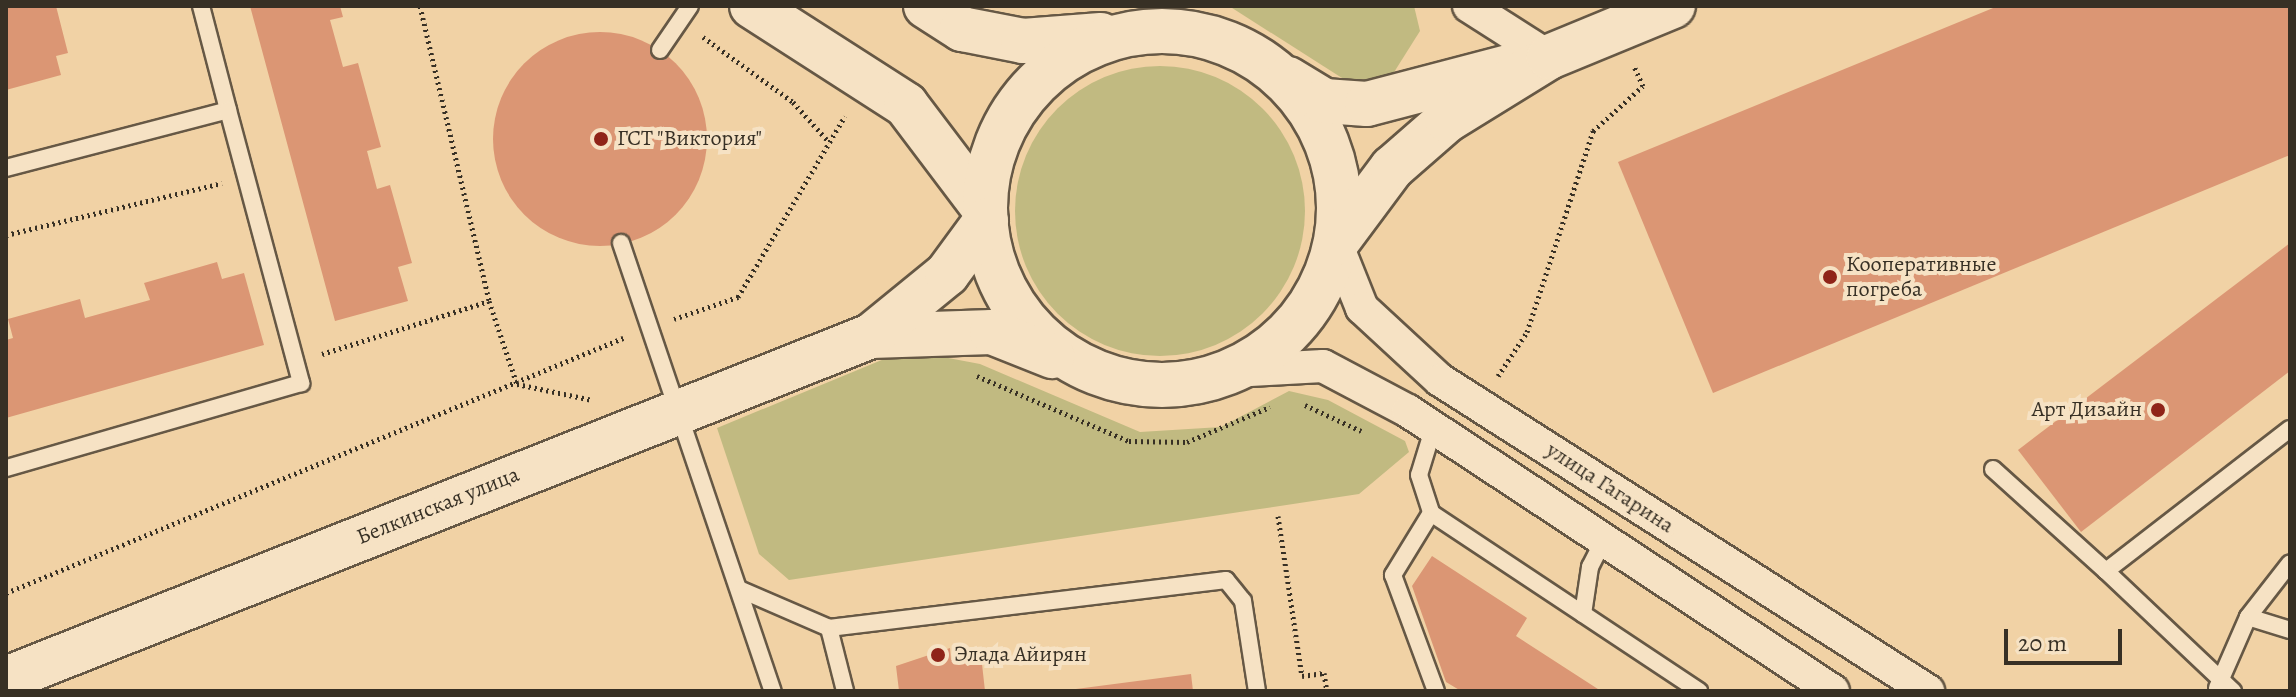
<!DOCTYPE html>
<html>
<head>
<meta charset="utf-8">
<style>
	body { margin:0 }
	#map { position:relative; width:2296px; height:697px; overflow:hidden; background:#f1d2a5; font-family:Alegreya,serif }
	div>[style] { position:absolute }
	.green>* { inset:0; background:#c1ba81 }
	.round { border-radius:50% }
	.building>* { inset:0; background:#db9674 }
	.path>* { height:5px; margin-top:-2.5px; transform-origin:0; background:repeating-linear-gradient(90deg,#373025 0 2px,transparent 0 6px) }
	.roads { filter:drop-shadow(2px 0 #665845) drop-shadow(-2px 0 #665845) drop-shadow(0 2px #665845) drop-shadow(0 -2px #665845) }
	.lane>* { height:16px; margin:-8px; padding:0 8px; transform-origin:8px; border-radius:8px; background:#f6e2c4 }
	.street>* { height:32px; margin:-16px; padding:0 16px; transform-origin:16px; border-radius:16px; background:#f6e2c4 }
	.secondary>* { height:44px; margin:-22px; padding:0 22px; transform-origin:22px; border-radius:22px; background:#f6e2c4 }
	.secondary>.ring { margin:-22px; padding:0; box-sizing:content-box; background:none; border:44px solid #f6e2c4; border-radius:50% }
	.dots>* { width:22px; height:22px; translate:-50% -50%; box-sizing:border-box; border:4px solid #f6e2c4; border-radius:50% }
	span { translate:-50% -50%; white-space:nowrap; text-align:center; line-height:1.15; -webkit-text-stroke:8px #f6e2c4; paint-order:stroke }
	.poi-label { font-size:22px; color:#373025 }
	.left { translate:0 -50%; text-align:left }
	.right { translate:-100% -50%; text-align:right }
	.street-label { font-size:22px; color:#373025 }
	.frame { position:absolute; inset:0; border:8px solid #373025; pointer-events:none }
	.scale { position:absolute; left:2004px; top:629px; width:118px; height:36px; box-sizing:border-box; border:4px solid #373025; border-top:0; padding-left:10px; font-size:24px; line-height:28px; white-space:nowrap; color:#373025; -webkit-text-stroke:6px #f6e2c4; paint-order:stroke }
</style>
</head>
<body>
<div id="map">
	<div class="green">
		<div style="clip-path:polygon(1229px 6px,1414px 6px,1420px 31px,1391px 77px,1368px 85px,1342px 78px)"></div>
		<div class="round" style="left:1015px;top:66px;width:290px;height:290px"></div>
		<div style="clip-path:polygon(906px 350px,980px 364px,1140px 432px,1221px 427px,1289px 391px,1328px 400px,1405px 441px,1409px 452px,1359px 494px,789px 580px,759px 554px,717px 428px)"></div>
	</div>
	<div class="building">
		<div style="clip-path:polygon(6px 6px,56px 6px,68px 53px,56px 56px,61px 75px,6px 90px)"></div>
		<div style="clip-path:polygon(250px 6px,340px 6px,343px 17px,330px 20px,343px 67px,358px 63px,381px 147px,367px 151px,377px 189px,390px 185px,412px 263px,398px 267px,408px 301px,335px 321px)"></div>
		<div style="clip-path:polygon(1998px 6px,2290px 6px,2290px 155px,1713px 393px,1618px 162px)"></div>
		<div class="round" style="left:493px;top:32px;width:214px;height:214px"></div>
		<div style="clip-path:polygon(2290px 243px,2290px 371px,2081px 532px,2018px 450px)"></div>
		<div style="clip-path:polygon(217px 262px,222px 279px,244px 273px,264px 345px,6px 418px,6px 340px,13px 338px,8px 319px,80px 299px,85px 318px,150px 300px,144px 283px)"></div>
		<div style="clip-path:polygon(1432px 556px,1527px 618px,1516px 636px,1601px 691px,1461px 691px,1446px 682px,1412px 586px)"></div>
		<div style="clip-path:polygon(950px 648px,951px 660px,981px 655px,985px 691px,899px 691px,896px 666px)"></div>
		<div style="clip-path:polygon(1191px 674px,1193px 691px,1076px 691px,1076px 689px)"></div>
	</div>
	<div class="path">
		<div style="left:420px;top:6px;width:303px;rotate:76.8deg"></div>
		<div style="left:489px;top:301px;width:88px;rotate:71.4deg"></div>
		<div style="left:517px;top:384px;width:77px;rotate:12deg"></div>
		<div style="left:703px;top:37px;width:111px;rotate:35.8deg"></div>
		<div style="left:793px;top:102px;width:54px;rotate:48deg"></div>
		<div style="left:6px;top:235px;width:222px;rotate:-13.5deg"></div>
		<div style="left:674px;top:319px;width:68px;rotate:-19deg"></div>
		<div style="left:738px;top:297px;width:210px;rotate:-59.4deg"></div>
		<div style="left:322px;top:354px;width:175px;rotate:-17.6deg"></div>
		<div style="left:977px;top:376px;width:165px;rotate:23.2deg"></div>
		<div style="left:1129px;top:441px;width:58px;rotate:1deg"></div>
		<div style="left:1187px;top:442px;width:90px;rotate:-22.9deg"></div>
		<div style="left:1498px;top:376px;width:53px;rotate:-56.6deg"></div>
		<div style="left:1527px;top:332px;width:212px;rotate:-71.8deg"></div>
		<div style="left:1593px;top:131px;width:67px;rotate:-42deg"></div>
		<div style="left:1643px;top:86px;width:22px;rotate:-114deg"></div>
		<div style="left:1305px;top:405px;width:62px;rotate:24.9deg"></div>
		<div style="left:1278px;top:516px;width:162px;rotate:81.5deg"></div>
		<div style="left:1302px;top:676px;width:22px;rotate:-8deg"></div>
		<div style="left:1324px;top:673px;width:18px;rotate:81deg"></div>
		<div style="left:6px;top:593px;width:668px;rotate:-22.45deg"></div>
	</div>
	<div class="roads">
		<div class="lane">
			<div style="left:201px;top:6px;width:107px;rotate:75.4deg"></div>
			<div style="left:660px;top:50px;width:53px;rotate:-55.7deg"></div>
			<div style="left:6px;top:168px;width:229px;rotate:-14.6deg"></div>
			<div style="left:228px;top:110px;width:283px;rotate:75deg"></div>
			<div style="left:301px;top:383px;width:307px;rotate:163.9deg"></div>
			<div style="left:621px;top:243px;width:473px;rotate:71.3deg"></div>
			<div style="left:1434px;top:426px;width:51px;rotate:107deg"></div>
			<div style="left:1419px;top:475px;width:40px;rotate:72deg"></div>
			<div style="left:1431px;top:513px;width:73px;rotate:121.5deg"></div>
			<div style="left:1393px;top:575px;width:124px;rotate:69.7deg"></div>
			<div style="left:1993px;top:469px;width:152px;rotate:42.1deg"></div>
			<div style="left:2106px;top:571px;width:232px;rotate:-37.7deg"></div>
			<div style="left:1431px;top:513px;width:322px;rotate:33.6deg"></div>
			<div style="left:2106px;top:571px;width:175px;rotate:43.4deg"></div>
			<div style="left:739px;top:589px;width:98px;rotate:23.4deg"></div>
			<div style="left:829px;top:628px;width:400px;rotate:-6.9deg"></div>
			<div style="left:1226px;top:580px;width:27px;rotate:51deg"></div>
			<div style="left:1243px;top:601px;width:91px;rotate:81.2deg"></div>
			<div style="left:1583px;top:614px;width:48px;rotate:-81.5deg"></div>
			<div style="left:1590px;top:567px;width:31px;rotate:-63deg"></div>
			<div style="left:2248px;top:617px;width:44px;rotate:17.2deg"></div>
			<div style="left:829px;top:628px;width:65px;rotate:75.7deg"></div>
			<div style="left:2217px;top:688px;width:77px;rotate:-66.4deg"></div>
			<div style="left:2248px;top:617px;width:68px;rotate:-52.1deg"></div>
		</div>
		<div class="street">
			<div style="left:1469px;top:6px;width:95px;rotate:32.5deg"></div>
			<div style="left:1336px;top:243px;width:70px;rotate:68.2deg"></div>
			<div style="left:1362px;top:308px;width:106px;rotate:42.7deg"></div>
			<div style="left:1440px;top:380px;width:579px;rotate:32.51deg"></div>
			<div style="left:1232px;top:371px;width:91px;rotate:-3.1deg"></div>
			<div style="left:1323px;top:366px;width:96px;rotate:27.9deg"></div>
			<div style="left:1408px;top:411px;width:509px;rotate:33.38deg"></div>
		</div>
		<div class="secondary">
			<div style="left:752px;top:6px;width:183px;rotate:32.7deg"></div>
			<div style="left:906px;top:105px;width:129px;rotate:52.9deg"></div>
			<div style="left:926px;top:6px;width:43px;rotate:32.6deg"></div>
			<div style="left:962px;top:29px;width:62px;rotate:11.1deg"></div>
			<div style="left:1023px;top:41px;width:78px;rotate:-4.4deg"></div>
			<div class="ring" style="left:985px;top:31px;width:310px;height:310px"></div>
			<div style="left:1288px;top:79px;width:42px;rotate:31.4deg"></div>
			<div style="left:1324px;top:101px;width:43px;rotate:4deg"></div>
			<div style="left:1367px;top:104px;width:146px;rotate:-14.7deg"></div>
			<div style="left:1336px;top:243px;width:94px;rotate:-53.3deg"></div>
			<div style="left:1392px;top:168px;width:73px;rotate:-41.1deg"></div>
			<div style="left:1447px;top:120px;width:120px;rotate:-31.7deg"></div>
			<div style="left:1549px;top:57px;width:134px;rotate:-22.4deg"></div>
			<div style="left:871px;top:336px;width:121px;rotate:-1.9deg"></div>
			<div style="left:992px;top:332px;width:65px;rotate:21.8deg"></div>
			<div style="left:6px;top:679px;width:931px;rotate:-21.63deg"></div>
			<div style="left:871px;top:336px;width:98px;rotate:-39.2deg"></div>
			<div style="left:947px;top:274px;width:66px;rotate:-53.7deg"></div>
		</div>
	</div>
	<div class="dots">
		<div style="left:601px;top:139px;background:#8f2418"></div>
		<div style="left:1830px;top:277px;background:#8f2418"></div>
		<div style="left:2158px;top:410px;background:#8f2418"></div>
		<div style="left:938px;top:655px;background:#8f2418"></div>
	</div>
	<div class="poi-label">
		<span class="left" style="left:617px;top:139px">ГСТ "Виктория"</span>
		<span class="left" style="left:1846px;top:277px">Кооперативные<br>погреба</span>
		<span class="right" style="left:2142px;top:410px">Арт Дизайн</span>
		<span class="left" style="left:954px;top:655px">Элада Айирян</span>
	</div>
	<div class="street-label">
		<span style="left:1610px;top:488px;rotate:33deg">улица Гагарина</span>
		<span style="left:438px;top:506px;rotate:-22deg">Белкинская улица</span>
	</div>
	<div class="frame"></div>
	<div class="scale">20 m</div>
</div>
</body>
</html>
